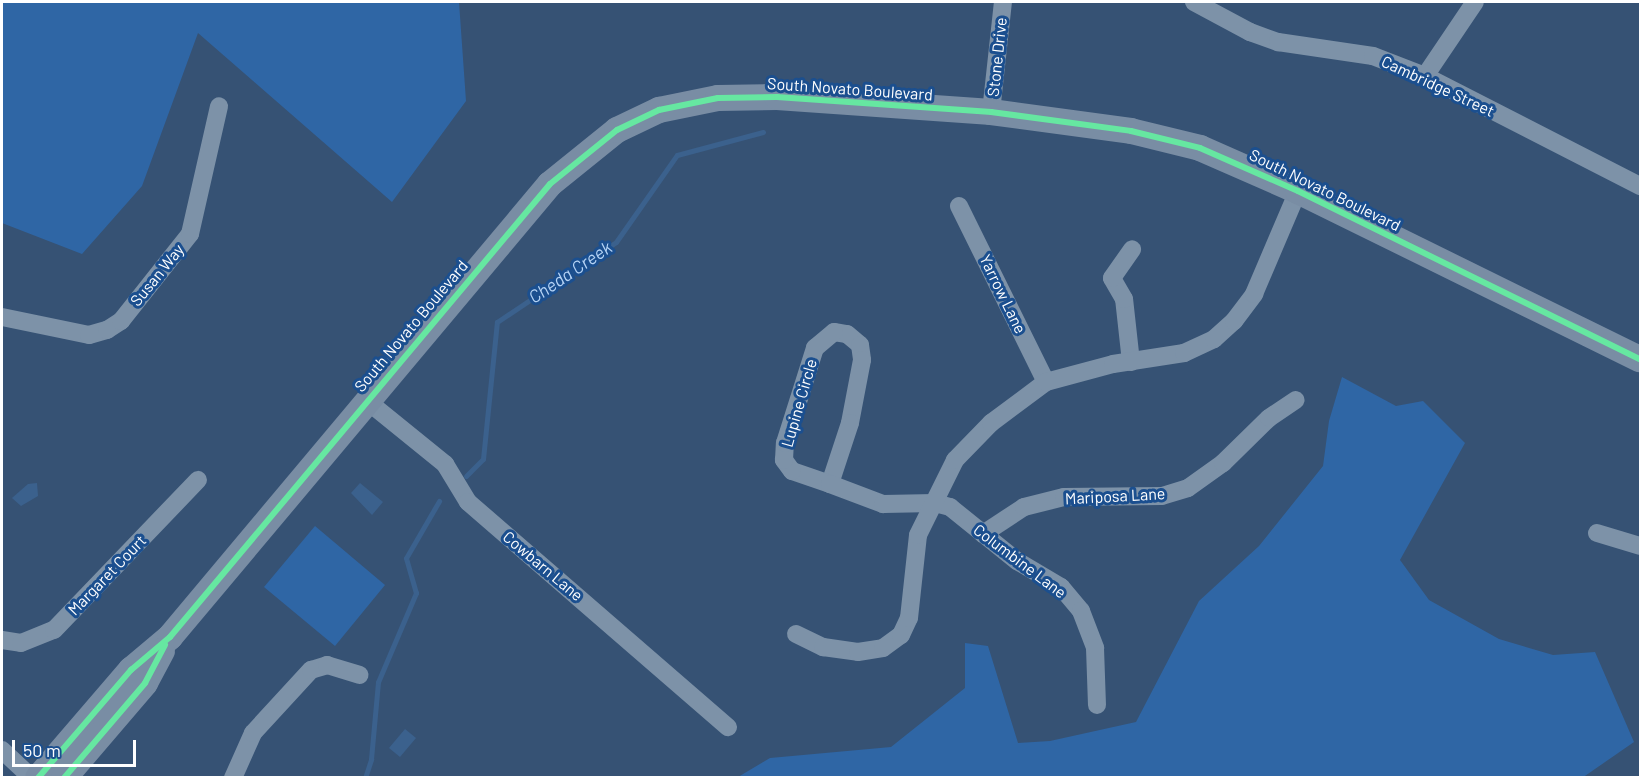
<!DOCTYPE html>
<html>
<head>
<meta charset="utf-8">
<style>
	body { margin:0 }
	#map { position:relative; width:1642px; height:779px; overflow:hidden; background:#365274; font-family:Barlow,sans-serif }
	div>[style] { position:absolute }
	.green>* { inset:0; background:#2f66a5 }
	.water>* { inset:0; background:#3b618d }
	.stream>* { height:5px; margin:-2.5px; padding:0 2.5px; transform-origin:2.5px; border-radius:2.5px; background:#3b618d }
	.minor>* { height:18px; margin:-9px; padding:0 9px; transform-origin:9px; border-radius:9px; background:#7d92a8 }
	.secondary>* { height:26px; margin:-13px; padding:0 13px; transform-origin:13px; border-radius:13px; background:#798da4 }
	.cycleway>* { height:6px; margin:-3px; padding:0 3px; transform-origin:3px; border-radius:3px; background:#66e7a1 }
	span { translate:-50% -50%; white-space:nowrap; text-align:center; line-height:1.15; -webkit-text-stroke:6px #1b4f8f; paint-order:stroke }
	.street-label { font-size:16px; color:#fff }
	.water-label { font-size:18px; color:#b5d3f5; font-style:italic }
	.frame { position:absolute; inset:0; border:3px solid #fff; pointer-events:none }
	.scale { position:absolute; left:12px; top:740px; width:124px; height:27px; box-sizing:border-box; border:3px solid #fff; border-top:0; padding-left:8px; font-size:18px; line-height:21px; white-space:nowrap; color:#fff; -webkit-text-stroke:4px #1b4f8f; paint-order:stroke }
</style>
</head>
<body>
<div id="map">
	<div class="green">
		<div style="clip-path:polygon(2px 2px,459px 2px,466px 101px,392px 202px,198px 33px,142px 186px,82px 254px,2px 223px)"></div>
		<div style="clip-path:polygon(1342px 377px,1396px 406px,1423px 401px,1465px 443px,1400px 560px,1429px 600px,1499px 639px,1553px 655px,1595px 652px,1634px 742px,1582px 778px,738px 777px,770px 758px,891px 747px,965px 688px,965px 643px,988px 646px,1018px 743px,1050px 741px,1136px 722px,1199px 601px,1259px 546px,1323px 466px,1329px 421px)"></div>
		<div style="clip-path:polygon(315px 526px,385px 585px,335px 646px,264px 587px)"></div>
	</div>
	<div class="water">
		<div style="clip-path:polygon(37px 483px,38px 496px,21px 506px,12px 498px,28px 484px)"></div>
		<div style="clip-path:polygon(360px 483px,383px 502px,372px 515px,351px 493px)"></div>
		<div style="clip-path:polygon(405px 729px,416px 738px,400px 757px,389px 748px)"></div>
	</div>
	<div class="stream">
		<div style="left:466px;top:476px;width:24px;rotate:-45deg"></div>
		<div style="left:483px;top:459px;width:138px;rotate:-84.2deg"></div>
		<div style="left:497px;top:322px;width:143px;rotate:-33.9deg"></div>
		<div style="left:616px;top:242px;width:106px;rotate:-55deg"></div>
		<div style="left:677px;top:155px;width:89px;rotate:-15deg"></div>
		<div style="left:365px;top:778px;width:20px;rotate:-72deg"></div>
		<div style="left:371px;top:759px;width:77px;rotate:-84.8deg"></div>
		<div style="left:378px;top:682px;width:97px;rotate:-66.9deg"></div>
		<div style="left:416px;top:593px;width:36px;rotate:-106deg"></div>
		<div style="left:406px;top:558px;width:66px;rotate:-59.9deg"></div>
	</div>
	<div class="minor">
		<div style="left:1194px;top:2px;width:64px;rotate:28.2deg"></div>
		<div style="left:1250px;top:32px;width:30px;rotate:20deg"></div>
		<div style="left:1278px;top:42px;width:96px;rotate:8.4deg"></div>
		<div style="left:1373px;top:56px;width:56px;rotate:21deg"></div>
		<div style="left:1425px;top:76px;width:242px;rotate:27.1deg"></div>
		<div style="left:1425px;top:76px;width:89px;rotate:-56deg"></div>
		<div style="left:991px;top:112px;width:111px;rotate:-83.8deg"></div>
		<div style="left:959px;top:206px;width:196px;rotate:63.7deg"></div>
		<div style="left:2px;top:317px;width:89px;rotate:11.7deg"></div>
		<div style="left:89px;top:335px;width:19px;rotate:-16deg"></div>
		<div style="left:107px;top:330px;width:17px;rotate:-33deg"></div>
		<div style="left:121px;top:321px;width:111px;rotate:-51.6deg"></div>
		<div style="left:190px;top:234px;width:131px;rotate:-77.2deg"></div>
		<div style="left:834px;top:332px;width:13px;rotate:9deg"></div>
		<div style="left:847px;top:334px;width:17px;rotate:40deg"></div>
		<div style="left:860px;top:345px;width:15px;rotate:82deg"></div>
		<div style="left:862px;top:360px;width:64px;rotate:100.8deg"></div>
		<div style="left:850px;top:423px;width:64px;rotate:108.2deg"></div>
		<div style="left:830px;top:484px;width:40px;rotate:-161.1deg"></div>
		<div style="left:792px;top:471px;width:14px;rotate:-126deg"></div>
		<div style="left:784px;top:460px;width:17px;rotate:-87deg"></div>
		<div style="left:785px;top:443px;width:100px;rotate:-72.5deg"></div>
		<div style="left:815px;top:348px;width:25px;rotate:-40deg"></div>
		<div style="left:1131px;top:362px;width:63px;rotate:-96.3deg"></div>
		<div style="left:1124px;top:299px;width:24px;rotate:-120deg"></div>
		<div style="left:1112px;top:278px;width:35px;rotate:-55deg"></div>
		<div style="left:366px;top:400px;width:102px;rotate:39deg"></div>
		<div style="left:445px;top:464px;width:44px;rotate:58.8deg"></div>
		<div style="left:468px;top:502px;width:344px;rotate:40.9deg"></div>
		<div style="left:830px;top:484px;width:57px;rotate:20.7deg"></div>
		<div style="left:883px;top:504px;width:52px;rotate:-1.1deg"></div>
		<div style="left:935px;top:503px;width:16px;rotate:15deg"></div>
		<div style="left:950px;top:507px;width:86px;rotate:38.9deg"></div>
		<div style="left:1017px;top:561px;width:51px;rotate:30.6deg"></div>
		<div style="left:1061px;top:587px;width:31px;rotate:50deg"></div>
		<div style="left:1081px;top:611px;width:40px;rotate:69deg"></div>
		<div style="left:1095px;top:648px;width:57px;rotate:88deg"></div>
		<div style="left:1597px;top:533px;width:45px;rotate:16.8deg"></div>
		<div style="left:983px;top:534px;width:49px;rotate:-33.4deg"></div>
		<div style="left:1024px;top:507px;width:41px;rotate:-14deg"></div>
		<div style="left:1064px;top:497px;width:98px;rotate:-0.6deg"></div>
		<div style="left:1162px;top:496px;width:27px;rotate:-17deg"></div>
		<div style="left:1188px;top:488px;width:43px;rotate:-35.5deg"></div>
		<div style="left:1223px;top:463px;width:64px;rotate:-44.4deg"></div>
		<div style="left:1269px;top:418px;width:32px;rotate:-34deg"></div>
		<div style="left:796px;top:634px;width:30px;rotate:26deg"></div>
		<div style="left:823px;top:647px;width:35px;rotate:8deg"></div>
		<div style="left:858px;top:652px;width:25px;rotate:-9deg"></div>
		<div style="left:883px;top:648px;width:22px;rotate:-36deg"></div>
		<div style="left:901px;top:635px;width:19px;rotate:-65deg"></div>
		<div style="left:909px;top:618px;width:83px;rotate:-83.8deg"></div>
		<div style="left:918px;top:535px;width:84px;rotate:-63.7deg"></div>
		<div style="left:955px;top:460px;width:52px;rotate:-45.8deg"></div>
		<div style="left:991px;top:423px;width:69px;rotate:-36.7deg"></div>
		<div style="left:1046px;top:382px;width:69px;rotate:-15deg"></div>
		<div style="left:1113px;top:364px;width:72px;rotate:-8.8deg"></div>
		<div style="left:1184px;top:353px;width:33px;rotate:-25deg"></div>
		<div style="left:1214px;top:339px;width:27px;rotate:-42deg"></div>
		<div style="left:1234px;top:321px;width:34px;rotate:-53deg"></div>
		<div style="left:1254px;top:294px;width:112px;rotate:-66.9deg"></div>
		<div style="left:2px;top:640px;width:19px;rotate:9deg"></div>
		<div style="left:21px;top:643px;width:35px;rotate:-22deg"></div>
		<div style="left:54px;top:630px;width:208px;rotate:-46.2deg"></div>
		<div style="left:2px;top:750px;width:41px;rotate:43deg"></div>
		<div style="left:233px;top:778px;width:49px;rotate:-66deg"></div>
		<div style="left:253px;top:733px;width:86px;rotate:-47.4deg"></div>
		<div style="left:311px;top:670px;width:17px;rotate:-17deg"></div>
		<div style="left:327px;top:665px;width:34px;rotate:17deg"></div>
	</div>
	<div class="secondary">
		<div style="left:38px;top:778px;width:143px;rotate:-49.3deg"></div>
		<div style="left:131px;top:670px;width:51px;rotate:-40.2deg"></div>
		<div style="left:170px;top:637px;width:591px;rotate:-50.01deg"></div>
		<div style="left:550px;top:184px;width:86px;rotate:-38.9deg"></div>
		<div style="left:617px;top:130px;width:47px;rotate:-25.5deg"></div>
		<div style="left:659px;top:110px;width:60px;rotate:-11.5deg"></div>
		<div style="left:718px;top:98px;width:59px;rotate:-1deg"></div>
		<div style="left:777px;top:97px;width:215px;rotate:4deg"></div>
		<div style="left:991px;top:112px;width:141px;rotate:7.7deg"></div>
		<div style="left:1131px;top:131px;width:71px;rotate:13.8deg"></div>
		<div style="left:1200px;top:148px;width:107px;rotate:23.7deg"></div>
		<div style="left:1298px;top:191px;width:381px;rotate:26.2deg"></div>
		<div style="left:64px;top:778px;width:125px;rotate:-49.5deg"></div>
		<div style="left:145px;top:683px;width:36px;rotate:-62deg"></div>
	</div>
	<div class="cycleway">
		<div style="left:38px;top:778px;width:143px;rotate:-49.3deg"></div>
		<div style="left:131px;top:670px;width:51px;rotate:-40.2deg"></div>
		<div style="left:170px;top:637px;width:591px;rotate:-50.01deg"></div>
		<div style="left:550px;top:184px;width:86px;rotate:-38.9deg"></div>
		<div style="left:617px;top:130px;width:47px;rotate:-25.5deg"></div>
		<div style="left:659px;top:110px;width:60px;rotate:-11.5deg"></div>
		<div style="left:718px;top:98px;width:59px;rotate:-1deg"></div>
		<div style="left:777px;top:97px;width:215px;rotate:4deg"></div>
		<div style="left:991px;top:112px;width:141px;rotate:7.7deg"></div>
		<div style="left:1131px;top:131px;width:71px;rotate:13.8deg"></div>
		<div style="left:1200px;top:148px;width:107px;rotate:23.7deg"></div>
		<div style="left:1298px;top:191px;width:381px;rotate:26.2deg"></div>
		<div style="left:64px;top:778px;width:125px;rotate:-49.5deg"></div>
		<div style="left:145px;top:683px;width:43px;rotate:-62.2deg"></div>
	</div>
	<div class="street-label">
		<span style="left:997px;top:57px;rotate:-84deg">Stone Drive</span>
		<span style="left:1438px;top:86px;rotate:25deg">Cambridge Street</span>
		<span style="left:850px;top:89px;rotate:4deg">South Novato Boulevard</span>
		<span style="left:1325px;top:190px;rotate:26deg">South Novato Boulevard</span>
		<span style="left:157px;top:275px;rotate:-51deg">Susan Way</span>
		<span style="left:1003px;top:294px;rotate:64deg">Yarrow Lane</span>
		<span style="left:411px;top:326px;rotate:-50deg">South Novato Boulevard</span>
		<span style="left:799px;top:403px;rotate:-74deg">Lupine Circle</span>
		<span style="left:1115px;top:496px;rotate:-3deg">Mariposa Lane</span>
		<span style="left:1020px;top:561px;rotate:37deg">Columbine Lane</span>
		<span style="left:543px;top:566px;rotate:40deg">Cowbarn Lane</span>
		<span style="left:107px;top:575px;rotate:-46deg">Margaret Court</span>
	</div>
	<div class="water-label">
		<span style="left:570px;top:272px;rotate:-34deg">Cheda Creek</span>
	</div>
	<div class="frame"></div>
	<div class="scale">50 m</div>
</div>
</body>
</html>
